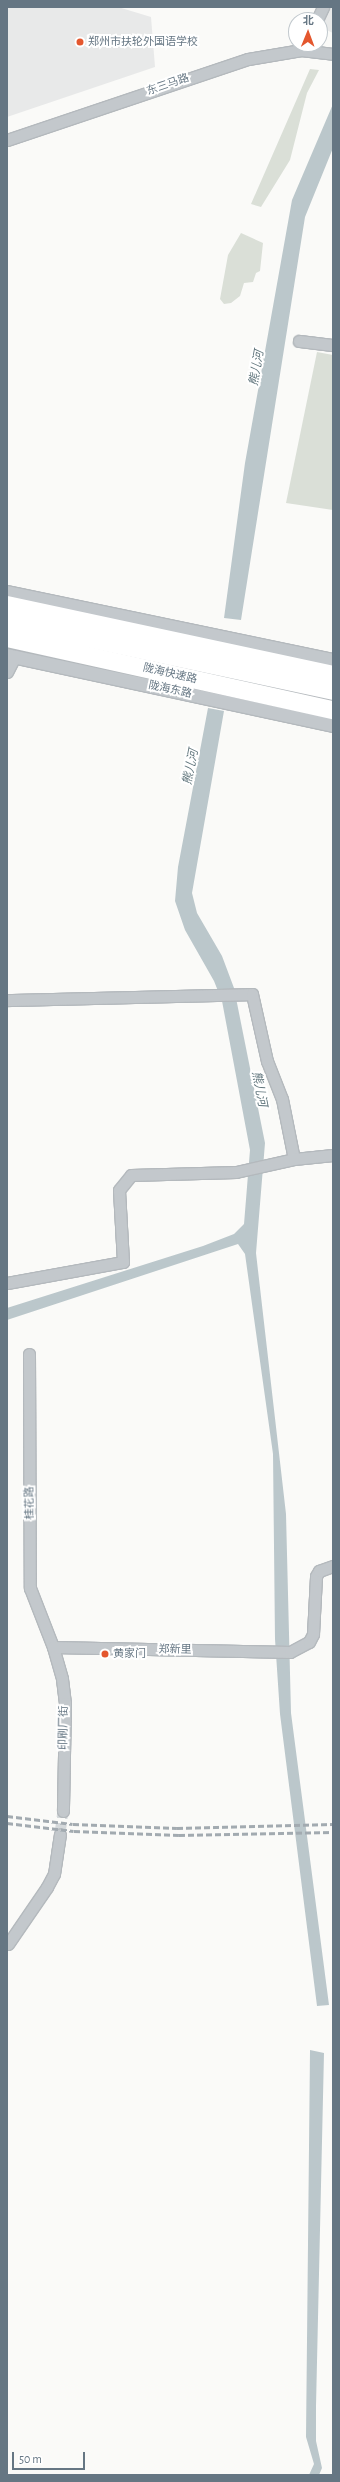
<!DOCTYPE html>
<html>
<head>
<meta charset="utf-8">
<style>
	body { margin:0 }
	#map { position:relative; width:340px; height:2482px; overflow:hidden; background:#fafaf8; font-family:"Alegreya Sans","Noto Sans SC",sans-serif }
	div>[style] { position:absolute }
	.built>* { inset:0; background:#e8e9e9 }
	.green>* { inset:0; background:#dadfd7 }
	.water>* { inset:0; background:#bbc7cb }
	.minor-tunnel>* { height:11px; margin-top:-5.5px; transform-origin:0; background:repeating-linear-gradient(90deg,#d5d9db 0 11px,transparent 0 16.5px) }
	.roads { filter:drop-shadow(1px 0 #b4b9bd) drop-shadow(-1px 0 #b4b9bd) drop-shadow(0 1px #b4b9bd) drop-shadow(0 -1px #b4b9bd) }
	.minor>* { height:11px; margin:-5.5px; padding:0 5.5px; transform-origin:5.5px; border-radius:5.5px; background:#c3c8cc }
	.tertiary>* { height:13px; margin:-6.5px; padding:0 6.5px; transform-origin:6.5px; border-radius:6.5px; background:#c3c8cc }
	.trunk>* { height:18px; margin:-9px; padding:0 9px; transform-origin:9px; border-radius:9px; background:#fff }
	.rail>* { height:3px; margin-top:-1.5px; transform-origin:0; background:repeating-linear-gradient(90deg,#a2aab0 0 6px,transparent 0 9px) }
	.dots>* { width:11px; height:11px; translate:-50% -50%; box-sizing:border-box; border:2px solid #fff; border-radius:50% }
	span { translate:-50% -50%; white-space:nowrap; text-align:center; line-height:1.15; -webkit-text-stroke:4px #fff; paint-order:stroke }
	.poi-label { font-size:11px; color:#657683 }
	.left { translate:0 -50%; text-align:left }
	.street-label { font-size:11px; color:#657683 }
	.water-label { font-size:12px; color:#60757c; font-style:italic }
	.frame { position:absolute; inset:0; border:8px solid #657683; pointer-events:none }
	.north { position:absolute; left:288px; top:12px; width:40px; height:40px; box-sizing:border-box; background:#fff; border:1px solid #c1c8cd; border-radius:50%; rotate:1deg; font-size:11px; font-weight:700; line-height:16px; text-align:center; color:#657683 }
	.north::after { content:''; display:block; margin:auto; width:14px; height:18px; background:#e4572e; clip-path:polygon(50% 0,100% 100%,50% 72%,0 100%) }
	.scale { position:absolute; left:12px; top:2452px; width:73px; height:18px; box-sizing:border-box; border:2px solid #657683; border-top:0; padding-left:5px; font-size:12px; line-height:14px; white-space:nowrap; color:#657683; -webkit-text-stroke:3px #fff; paint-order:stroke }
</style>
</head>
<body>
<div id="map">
	<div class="built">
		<div style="clip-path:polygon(7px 7px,118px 7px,151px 17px,155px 67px,7px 117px)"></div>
		<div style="clip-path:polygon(325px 7px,333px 7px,333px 33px,320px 27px)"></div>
	</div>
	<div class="green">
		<div style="clip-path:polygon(310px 69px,319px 70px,307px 93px,290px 160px,261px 207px,251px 204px)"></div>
		<div style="clip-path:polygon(241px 233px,263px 243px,260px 271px,256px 273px,253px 282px,244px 283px,240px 296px,231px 303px,224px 304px,220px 299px,228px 255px)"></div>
		<div style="clip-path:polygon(317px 352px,333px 355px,333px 510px,286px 503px)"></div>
	</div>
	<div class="water">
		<div style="clip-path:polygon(333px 104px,333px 148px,305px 217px,241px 620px,224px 618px,245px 463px,292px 200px)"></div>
		<div style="clip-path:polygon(208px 708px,224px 711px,192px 893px,197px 913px,222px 956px,234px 988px,265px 1143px,256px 1253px,286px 1514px,291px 1713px,329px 2005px,317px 2006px,280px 1714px,275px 1639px,273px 1454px,245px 1254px,238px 1244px,7px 1320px,7px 1308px,203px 1246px,234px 1234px,244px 1224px,250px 1150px,222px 1001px,214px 981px,185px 930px,175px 901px,178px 867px)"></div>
		<div style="clip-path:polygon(310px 2050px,324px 2053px,316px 2406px,316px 2441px,322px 2468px,319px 2475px,309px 2475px,314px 2464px,306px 2437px)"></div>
	</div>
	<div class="minor-tunnel">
		<div style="left:60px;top:1834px;width:23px;rotate:-83deg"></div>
	</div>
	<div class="roads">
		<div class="minor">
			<div style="left:317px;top:20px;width:14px;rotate:-65deg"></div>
			<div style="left:7px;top:140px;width:254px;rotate:-18.6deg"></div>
			<div style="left:248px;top:59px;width:54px;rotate:-9.6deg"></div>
			<div style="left:301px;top:50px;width:32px;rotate:7deg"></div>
			<div style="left:299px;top:341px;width:34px;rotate:7deg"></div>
			<div style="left:7px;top:672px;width:18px;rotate:-63deg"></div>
			<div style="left:7px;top:1000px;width:245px;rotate:-1.4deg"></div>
			<div style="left:252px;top:994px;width:69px;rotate:77.4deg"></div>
			<div style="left:267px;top:1061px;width:41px;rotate:68.5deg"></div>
			<div style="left:282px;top:1099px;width:61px;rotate:78.7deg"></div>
			<div style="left:7px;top:1283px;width:118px;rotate:-10.3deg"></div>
			<div style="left:123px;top:1262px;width:72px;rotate:-93.2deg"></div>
			<div style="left:119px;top:1190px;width:19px;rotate:-51deg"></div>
			<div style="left:131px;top:1175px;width:105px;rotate:-1.6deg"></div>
			<div style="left:236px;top:1172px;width:59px;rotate:-12.6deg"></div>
			<div style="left:294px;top:1159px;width:39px;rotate:-6deg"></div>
			<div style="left:29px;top:1354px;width:234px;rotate:89.8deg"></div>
			<div style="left:30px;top:1588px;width:63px;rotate:68.7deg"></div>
			<div style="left:53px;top:1647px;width:33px;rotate:74deg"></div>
			<div style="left:62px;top:1679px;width:24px;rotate:83deg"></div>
			<div style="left:65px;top:1703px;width:108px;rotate:91.1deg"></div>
			<div style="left:53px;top:1647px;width:237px;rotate:1.2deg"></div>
			<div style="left:290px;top:1652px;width:21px;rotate:-28deg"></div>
			<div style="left:309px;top:1642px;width:9px;rotate:-63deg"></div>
			<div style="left:313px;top:1634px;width:58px;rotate:-87deg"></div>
			<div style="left:316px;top:1576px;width:6px;rotate:-59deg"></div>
			<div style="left:319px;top:1571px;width:15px;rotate:-20deg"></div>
			<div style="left:8px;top:1944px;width:69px;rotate:-55.6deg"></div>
			<div style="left:47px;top:1887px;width:15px;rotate:-62deg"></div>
			<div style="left:54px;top:1874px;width:40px;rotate:-81.5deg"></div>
		</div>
		<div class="tertiary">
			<div style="left:7px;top:592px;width:333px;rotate:11.8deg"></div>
			<div style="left:7px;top:655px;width:333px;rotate:12.1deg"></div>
		</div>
		<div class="trunk">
			<div style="left:7px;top:605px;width:333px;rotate:12.1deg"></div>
			<div style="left:7px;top:621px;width:333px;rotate:12.1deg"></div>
			<div style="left:7px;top:638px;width:334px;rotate:12.5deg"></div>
		</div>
	</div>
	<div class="rail">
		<div style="left:7px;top:1816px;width:66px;rotate:6.9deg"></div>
		<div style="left:73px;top:1824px;width:104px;rotate:2.2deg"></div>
		<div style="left:177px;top:1828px;width:156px;rotate:-1.5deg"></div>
		<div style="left:7px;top:1823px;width:67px;rotate:6.8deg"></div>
		<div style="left:74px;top:1831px;width:105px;rotate:2.2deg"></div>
		<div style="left:179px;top:1835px;width:154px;rotate:-1.1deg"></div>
	</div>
	<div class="dots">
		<div style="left:80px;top:42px;background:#e4572e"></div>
		<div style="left:105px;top:1654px;background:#e4572e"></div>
	</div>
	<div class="poi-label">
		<span class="left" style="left:88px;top:42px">郑州市扶轮外国语学校</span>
		<span class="left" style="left:113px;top:1654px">黄家门</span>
	</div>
	<div class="street-label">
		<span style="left:168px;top:85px;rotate:-19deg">东三马路</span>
		<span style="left:170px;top:674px;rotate:13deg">陇海快速路</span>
		<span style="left:170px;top:690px;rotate:12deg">陇海东路</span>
		<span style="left:30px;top:1503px;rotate:-91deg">桂花路</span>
		<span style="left:175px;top:1650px;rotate:1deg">郑新里</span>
		<span style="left:64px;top:1728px;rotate:-89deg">印刷厂街</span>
	</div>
	<div class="water-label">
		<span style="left:257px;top:368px;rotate:-80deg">熊儿河</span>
		<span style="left:191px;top:767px;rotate:-79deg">熊儿河</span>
		<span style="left:259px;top:1089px;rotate:79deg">熊儿河</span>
	</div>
	<div class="frame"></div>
	<div class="north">北</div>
	<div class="scale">50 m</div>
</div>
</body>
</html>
